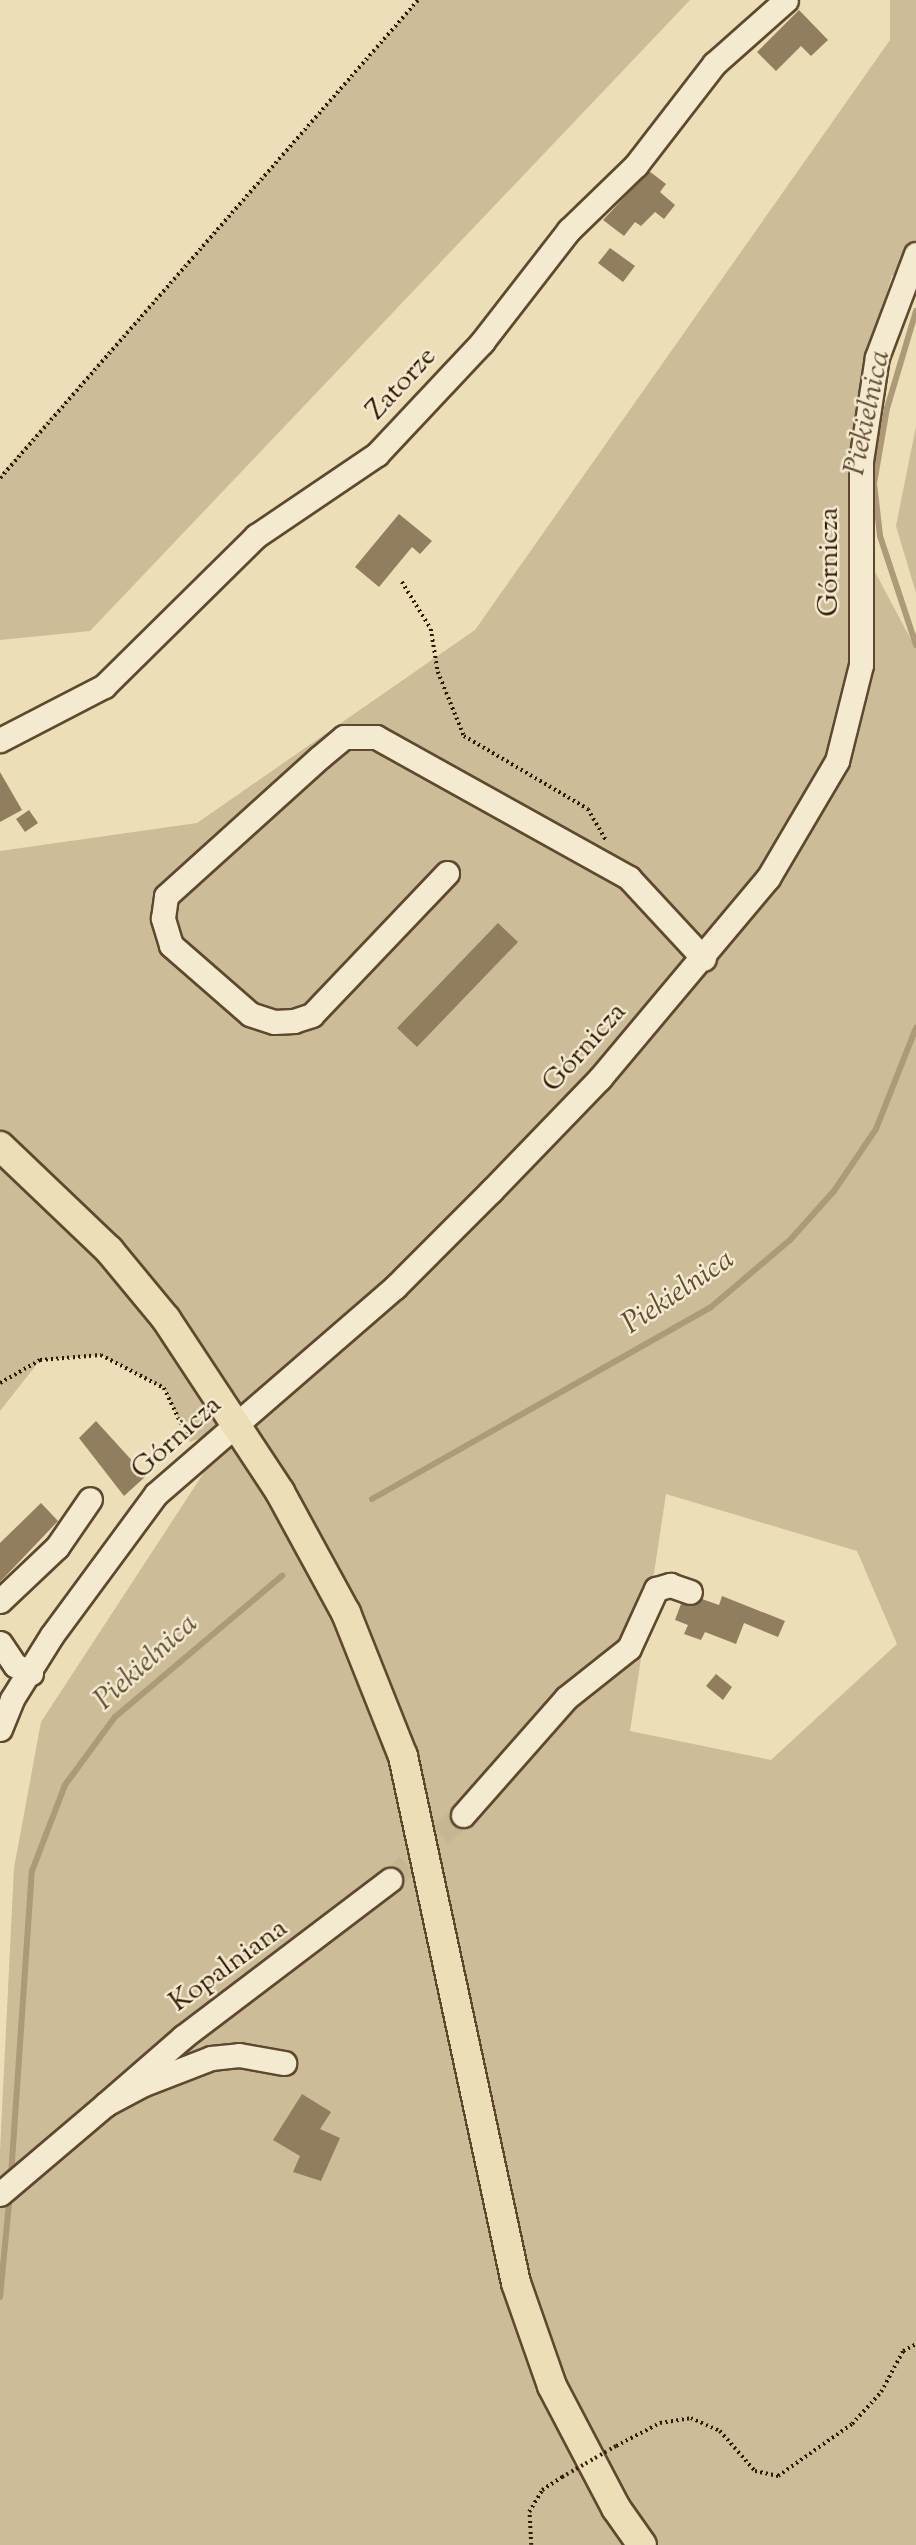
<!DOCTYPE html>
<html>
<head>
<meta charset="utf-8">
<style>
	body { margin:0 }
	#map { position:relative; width:916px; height:2545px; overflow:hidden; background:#ecdeb6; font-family:"Sorts Mill Goudy",serif }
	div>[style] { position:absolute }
	.green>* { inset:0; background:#ccbc97 }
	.stream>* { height:6px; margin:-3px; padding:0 3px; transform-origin:3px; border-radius:3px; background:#ac9a78 }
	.building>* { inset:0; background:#917e5f }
	.minor-tunnel>* { height:23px; margin-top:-11.5px; transform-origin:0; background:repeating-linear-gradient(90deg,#c6b692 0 23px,transparent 0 34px) }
	.path>* { height:3.5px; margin-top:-1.75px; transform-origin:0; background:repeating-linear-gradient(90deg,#2f1700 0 2px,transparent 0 5.5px) }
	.roads { filter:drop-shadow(2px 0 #5e492e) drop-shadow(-2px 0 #5e492e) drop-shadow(0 2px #5e492e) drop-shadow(0 -2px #5e492e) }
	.minor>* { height:23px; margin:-11.5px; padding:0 11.5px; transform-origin:11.5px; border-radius:11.5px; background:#f3ead0 }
	.major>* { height:28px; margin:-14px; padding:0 14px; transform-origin:14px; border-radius:14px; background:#ecdeb6 }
	.path-bridge>* { height:3.5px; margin-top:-1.75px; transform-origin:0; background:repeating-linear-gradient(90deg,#2f1700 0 2px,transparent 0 5.5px) }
	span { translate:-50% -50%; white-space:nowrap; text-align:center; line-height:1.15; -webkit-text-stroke:5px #f3ead0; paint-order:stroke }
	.street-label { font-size:28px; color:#2f1700 }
	.water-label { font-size:30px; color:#614b30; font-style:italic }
</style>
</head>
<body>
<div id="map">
	<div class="green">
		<div style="clip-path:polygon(418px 0,690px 0,90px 631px,0 640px,0 475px)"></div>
		<div style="clip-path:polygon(evenodd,890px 0,916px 0,916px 259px,904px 277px,892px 275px,869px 353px,849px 453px,848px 572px,860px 656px,858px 540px,916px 649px,916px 2545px,0 2545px,0 2151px,14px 1868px,41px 1722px,235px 1425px,190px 1442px,164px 1388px,101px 1355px,40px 1360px,0 1411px,0 851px,197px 823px,475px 630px,890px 40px,890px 0,666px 1494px,857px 1551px,897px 1644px,771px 1760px,630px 1731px,666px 1494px)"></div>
		<div style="clip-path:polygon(916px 426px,916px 593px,896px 526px)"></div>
	</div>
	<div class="stream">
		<div style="left:916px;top:311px;width:101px;rotate:106.6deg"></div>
		<div style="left:887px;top:408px;width:76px;rotate:99.8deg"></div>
		<div style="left:874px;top:483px;width:53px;rotate:83.5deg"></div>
		<div style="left:880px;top:536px;width:115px;rotate:71.7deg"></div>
		<div style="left:372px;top:1499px;width:390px;rotate:-29.5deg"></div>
		<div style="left:711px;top:1307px;width:104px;rotate:-40.3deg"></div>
		<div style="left:790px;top:1240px;width:66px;rotate:-48.1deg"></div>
		<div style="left:834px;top:1191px;width:75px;rotate:-55.9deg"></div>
		<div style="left:876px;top:1129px;width:109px;rotate:-68.4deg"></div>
		<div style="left:11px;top:2176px;width:306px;rotate:-86.1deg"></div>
		<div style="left:32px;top:1871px;width:92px;rotate:-69deg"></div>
		<div style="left:65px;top:1785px;width:84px;rotate:-53.7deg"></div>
		<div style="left:115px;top:1717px;width:219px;rotate:-40.2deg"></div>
		<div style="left:0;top:2297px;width:103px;rotate:-84.5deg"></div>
	</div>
	<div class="building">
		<div style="clip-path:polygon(799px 10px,828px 40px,811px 56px,801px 46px,776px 71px,757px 52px)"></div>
		<div style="clip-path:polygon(649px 171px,666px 184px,660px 192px,675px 205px,664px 219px,655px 212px,641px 226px,635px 222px,624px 236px,603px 220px)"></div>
		<div style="clip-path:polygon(610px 248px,635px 266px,623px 282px,598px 263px)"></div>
		<div style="clip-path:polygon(399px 514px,432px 541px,420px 554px,412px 547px,379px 587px,355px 567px)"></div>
		<div style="clip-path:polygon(0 772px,22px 810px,0 822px)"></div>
		<div style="clip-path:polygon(29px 810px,38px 823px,25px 832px,16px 819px)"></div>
		<div style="clip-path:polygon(498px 923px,518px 942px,417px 1047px,397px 1028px)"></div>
		<div style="clip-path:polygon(96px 1421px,146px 1476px,124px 1496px,79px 1438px)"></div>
		<div style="clip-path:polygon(41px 1503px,58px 1521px,0 1582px,0 1543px)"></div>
		<div style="clip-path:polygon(722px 1596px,785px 1621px,778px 1637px,744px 1623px,736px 1644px,705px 1632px,701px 1640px,684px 1634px,688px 1625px,675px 1620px,681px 1604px,693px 1606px,702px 1599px,719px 1605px)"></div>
		<div style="clip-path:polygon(716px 1674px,732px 1687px,723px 1700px,706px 1686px)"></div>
		<div style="clip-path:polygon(302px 2094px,331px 2112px,320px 2129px,340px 2138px,321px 2181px,293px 2172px,300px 2156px,273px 2140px)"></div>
	</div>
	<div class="minor-tunnel">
		<div style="left:390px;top:1880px;width:98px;rotate:-41.7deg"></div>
	</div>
	<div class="path">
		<div style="left:0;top:478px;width:635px;rotate:-48.83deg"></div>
		<div style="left:402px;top:582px;width:55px;rotate:58.3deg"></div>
		<div style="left:431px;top:629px;width:44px;rotate:80.8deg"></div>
		<div style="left:438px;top:672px;width:69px;rotate:67.9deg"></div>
		<div style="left:464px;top:736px;width:144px;rotate:30.5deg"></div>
		<div style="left:588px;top:809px;width:36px;rotate:60deg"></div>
		<div style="left:0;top:1383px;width:46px;rotate:-29.9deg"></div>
		<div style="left:40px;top:1360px;width:61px;rotate:-4.7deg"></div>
		<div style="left:101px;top:1355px;width:71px;rotate:27.6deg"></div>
		<div style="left:164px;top:1388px;width:58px;rotate:64.3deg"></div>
		<div style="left:616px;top:2446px;width:50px;rotate:-27.6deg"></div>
		<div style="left:660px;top:2423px;width:31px;rotate:-9deg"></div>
		<div style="left:691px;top:2418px;width:32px;rotate:24deg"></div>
		<div style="left:720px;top:2431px;width:53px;rotate:48.8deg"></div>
		<div style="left:755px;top:2471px;width:24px;rotate:12deg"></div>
		<div style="left:778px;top:2476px;width:90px;rotate:-35.1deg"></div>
		<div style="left:852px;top:2424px;width:43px;rotate:-47.8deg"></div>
		<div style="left:881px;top:2392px;width:47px;rotate:-61.8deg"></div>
		<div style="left:903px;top:2351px;width:15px;rotate:-28deg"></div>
		<div style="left:531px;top:2545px;width:33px;rotate:-93deg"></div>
		<div style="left:529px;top:2512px;width:26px;rotate:-59deg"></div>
		<div style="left:542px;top:2490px;width:24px;rotate:-33deg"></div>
	</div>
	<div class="roads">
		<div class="minor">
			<div style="left:0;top:740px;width:117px;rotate:-27.4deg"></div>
			<div style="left:104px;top:686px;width:214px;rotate:-44.6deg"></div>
			<div style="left:256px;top:536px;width:146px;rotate:-34.1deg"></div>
			<div style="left:377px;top:454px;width:154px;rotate:-46.8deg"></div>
			<div style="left:482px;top:342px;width:142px;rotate:-52.2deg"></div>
			<div style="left:569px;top:230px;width:93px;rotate:-44.1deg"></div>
			<div style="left:636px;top:165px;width:128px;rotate:-52.3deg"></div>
			<div style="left:714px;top:64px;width:96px;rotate:-41.6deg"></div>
			<div style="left:447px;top:873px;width:196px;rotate:133.6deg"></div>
			<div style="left:312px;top:1015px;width:19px;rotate:162deg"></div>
			<div style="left:294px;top:1021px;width:20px;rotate:177deg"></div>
			<div style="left:274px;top:1022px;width:25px;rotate:-162deg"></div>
			<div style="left:250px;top:1014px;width:105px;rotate:-138.9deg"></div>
			<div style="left:171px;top:945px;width:28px;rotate:-107deg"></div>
			<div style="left:163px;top:918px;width:22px;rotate:-82deg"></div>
			<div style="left:166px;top:896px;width:207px;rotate:-42.1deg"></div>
			<div style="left:320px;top:757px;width:31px;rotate:-40deg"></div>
			<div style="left:344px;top:737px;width:32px"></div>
			<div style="left:376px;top:737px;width:290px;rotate:29.1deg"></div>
			<div style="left:629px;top:878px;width:110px;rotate:47.2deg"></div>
			<div style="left:0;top:1601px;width:79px;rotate:-43.5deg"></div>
			<div style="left:57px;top:1547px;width:58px;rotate:-55.5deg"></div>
			<div style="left:0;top:1643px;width:27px;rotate:56deg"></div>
			<div style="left:15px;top:1665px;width:18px;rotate:27deg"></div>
			<div style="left:0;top:1729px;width:32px;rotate:-68deg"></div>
			<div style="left:12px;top:1699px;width:75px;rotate:-58deg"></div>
			<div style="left:52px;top:1635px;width:175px;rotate:-53.6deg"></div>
			<div style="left:156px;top:1494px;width:316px;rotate:-40.9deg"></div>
			<div style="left:395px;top:1287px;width:136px;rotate:-45deg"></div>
			<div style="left:491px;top:1191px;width:157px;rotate:-46deg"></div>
			<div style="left:600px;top:1078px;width:261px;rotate:-50deg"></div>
			<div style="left:768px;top:878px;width:136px;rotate:-59.5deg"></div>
			<div style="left:837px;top:761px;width:99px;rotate:-76deg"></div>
			<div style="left:861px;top:665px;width:204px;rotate:-90deg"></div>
			<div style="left:861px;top:461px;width:105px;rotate:-81.3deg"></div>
			<div style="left:877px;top:357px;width:110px;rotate:-69.3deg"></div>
			<div style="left:463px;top:1815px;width:156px;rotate:-48.6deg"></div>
			<div style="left:566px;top:1698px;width:80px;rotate:-38.4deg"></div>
			<div style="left:629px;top:1648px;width:65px;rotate:-65.4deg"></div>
			<div style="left:656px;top:1589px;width:15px;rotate:-16deg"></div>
			<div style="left:670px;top:1585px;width:21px;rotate:19deg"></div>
			<div style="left:106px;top:2104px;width:102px;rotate:-41deg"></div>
			<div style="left:183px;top:2037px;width:260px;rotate:-37.2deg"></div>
			<div style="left:0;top:2194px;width:139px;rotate:-40.3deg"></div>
			<div style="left:106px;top:2104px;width:43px;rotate:-27.8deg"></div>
			<div style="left:144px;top:2084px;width:72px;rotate:-21.2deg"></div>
			<div style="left:211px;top:2058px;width:28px;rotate:-6deg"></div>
			<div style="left:239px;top:2055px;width:46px;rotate:10.1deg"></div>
		</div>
		<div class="major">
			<div style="left:0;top:1146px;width:151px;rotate:43.7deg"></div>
			<div style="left:109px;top:1250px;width:89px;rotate:50.4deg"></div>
			<div style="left:166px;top:1319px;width:207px;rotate:56.6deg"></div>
			<div style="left:280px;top:1492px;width:138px;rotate:61.4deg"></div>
			<div style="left:346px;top:1613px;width:154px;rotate:68.3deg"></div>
			<div style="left:403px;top:1756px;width:539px;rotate:77.9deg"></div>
			<div style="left:516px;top:2283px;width:109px;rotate:70.7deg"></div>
			<div style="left:552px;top:2386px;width:138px;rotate:62.3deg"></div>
			<div style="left:616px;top:2508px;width:45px;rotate:54.9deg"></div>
		</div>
	</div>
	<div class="path-bridge">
		<div style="left:562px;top:2477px;width:62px;rotate:-29.9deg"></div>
	</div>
	<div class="street-label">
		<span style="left:402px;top:384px;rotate:-47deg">Zatorze</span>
		<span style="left:830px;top:562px;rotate:-90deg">Górnicza</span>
		<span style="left:585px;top:1048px;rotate:-48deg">Górnicza</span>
		<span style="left:177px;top:1438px;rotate:-42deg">Górnicza</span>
		<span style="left:229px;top:1966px;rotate:-36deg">Kopalniana</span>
	</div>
	<div class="water-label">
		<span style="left:869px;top:413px;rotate:-78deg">Piekielnica</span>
		<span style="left:679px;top:1293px;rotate:-34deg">Piekielnica</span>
		<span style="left:147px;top:1663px;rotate:-42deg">Piekielnica</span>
	</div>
</div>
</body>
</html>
